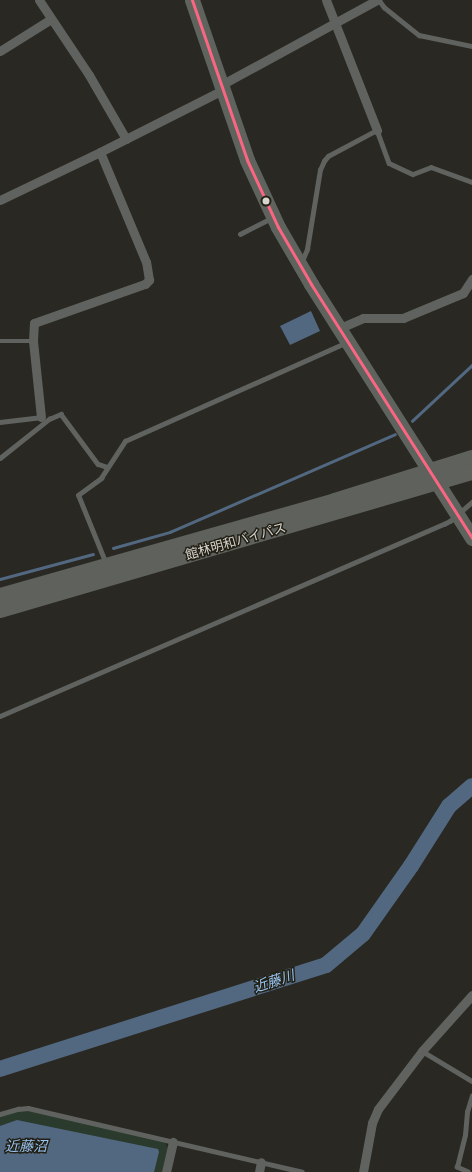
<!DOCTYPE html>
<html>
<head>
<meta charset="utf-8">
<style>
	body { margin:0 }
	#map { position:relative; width:472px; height:1172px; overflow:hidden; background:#292822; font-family:"Source Sans 3","Noto Sans JP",sans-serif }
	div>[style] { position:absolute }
	.green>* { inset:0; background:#2a3a2c }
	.water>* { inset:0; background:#526880 }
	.stream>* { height:2.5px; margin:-1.25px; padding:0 1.25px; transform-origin:1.25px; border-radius:1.25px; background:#526880 }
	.river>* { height:16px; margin:-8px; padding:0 8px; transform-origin:8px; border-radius:8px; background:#526880 }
	.service>* { height:4.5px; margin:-2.25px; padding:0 2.25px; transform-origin:2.25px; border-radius:2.25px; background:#5f625e }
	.minor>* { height:9px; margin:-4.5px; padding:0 4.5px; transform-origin:4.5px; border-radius:4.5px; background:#5f625e }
	.primary>* { height:15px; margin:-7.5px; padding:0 7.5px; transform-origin:7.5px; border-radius:7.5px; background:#5f635e }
	.trunk>* { height:16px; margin:-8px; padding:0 8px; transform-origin:8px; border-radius:8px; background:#5e615c }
	.bus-1>* { height:3px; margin:-1.5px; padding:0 1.5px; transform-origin:1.5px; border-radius:1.5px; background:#fa6682 }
	.dots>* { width:11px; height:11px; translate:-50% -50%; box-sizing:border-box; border:2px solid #222015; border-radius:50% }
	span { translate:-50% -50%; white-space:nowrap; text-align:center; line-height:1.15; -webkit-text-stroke:3px #222015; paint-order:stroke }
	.street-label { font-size:13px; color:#d7d5ce }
	.water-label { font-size:14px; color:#98c4f2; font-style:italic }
</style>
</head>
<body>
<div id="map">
	<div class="green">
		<div style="clip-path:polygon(21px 1110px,28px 1110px,165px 1143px,168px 1148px,162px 1172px,0 1172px,0 1117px)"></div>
	</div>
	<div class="water">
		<div style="clip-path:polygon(311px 311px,320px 331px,290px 345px,280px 326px)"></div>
		<div style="clip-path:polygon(17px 1120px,158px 1149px,159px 1152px,154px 1172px,0 1172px,0 1126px)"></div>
	</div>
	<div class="stream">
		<div style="left:412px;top:421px;width:82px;rotate:-43deg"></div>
		<div style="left:113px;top:548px;width:59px;rotate:-15.7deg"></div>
		<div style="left:170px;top:532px;width:245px;rotate:-23.5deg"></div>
		<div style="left:0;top:579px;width:96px;rotate:-15deg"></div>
	</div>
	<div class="river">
		<div style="left:0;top:1069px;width:342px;rotate:-17.7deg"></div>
		<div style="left:326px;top:965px;width:48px;rotate:-40deg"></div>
		<div style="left:363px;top:934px;width:83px;rotate:-54.8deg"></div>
		<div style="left:411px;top:866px;width:71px;rotate:-57.7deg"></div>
		<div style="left:449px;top:806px;width:30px;rotate:-41deg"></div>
	</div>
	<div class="service">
		<div style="left:379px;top:0;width:9px;rotate:54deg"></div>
		<div style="left:384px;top:7px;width:45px;rotate:38.7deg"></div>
		<div style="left:419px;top:35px;width:54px;rotate:11.7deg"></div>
		<div style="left:240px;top:234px;width:36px;rotate:-27deg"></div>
		<div style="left:302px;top:261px;width:13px;rotate:-67deg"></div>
		<div style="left:307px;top:249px;width:80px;rotate:-80.7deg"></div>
		<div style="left:320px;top:170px;width:10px;rotate:-66deg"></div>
		<div style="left:324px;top:161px;width:6px;rotate:-51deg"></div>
		<div style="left:328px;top:156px;width:55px;rotate:-28deg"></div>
		<div style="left:377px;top:130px;width:35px;rotate:70deg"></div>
		<div style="left:389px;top:163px;width:26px;rotate:25deg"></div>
		<div style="left:413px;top:174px;width:19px;rotate:-21deg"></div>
		<div style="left:431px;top:167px;width:44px;rotate:20.1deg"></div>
		<div style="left:0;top:341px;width:33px"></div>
		<div style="left:0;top:422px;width:42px;rotate:-6.8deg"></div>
		<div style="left:0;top:458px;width:63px;rotate:-38.5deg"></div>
		<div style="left:49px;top:419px;width:13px;rotate:-23deg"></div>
		<div style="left:61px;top:414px;width:62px;rotate:53.5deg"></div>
		<div style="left:98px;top:464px;width:9px;rotate:18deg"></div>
		<div style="left:106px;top:564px;width:74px;rotate:-112.1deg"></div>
		<div style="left:78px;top:495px;width:29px;rotate:-36deg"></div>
		<div style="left:101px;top:478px;width:44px;rotate:-57deg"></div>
		<div style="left:125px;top:441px;width:241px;rotate:-24deg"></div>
		<div style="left:0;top:716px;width:484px;rotate:-23.4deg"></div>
		<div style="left:444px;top:524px;width:7px;rotate:-27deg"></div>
		<div style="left:450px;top:521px;width:29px;rotate:-41deg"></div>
		<div style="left:422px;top:1051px;width:58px;rotate:31deg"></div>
		<div style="left:0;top:1114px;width:19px;rotate:-16deg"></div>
		<div style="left:18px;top:1109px;width:10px;rotate:-6deg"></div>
		<div style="left:28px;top:1108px;width:281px;rotate:13.1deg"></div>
		<div style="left:468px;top:1172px;width:12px;rotate:-156deg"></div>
		<div style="left:457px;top:1167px;width:33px;rotate:-76deg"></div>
		<div style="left:465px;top:1135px;width:23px;rotate:-85deg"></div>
		<div style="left:467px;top:1112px;width:17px;rotate:-73deg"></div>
	</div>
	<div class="minor">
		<div style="left:39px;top:0;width:90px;rotate:56.3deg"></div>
		<div style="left:89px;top:75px;width:74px;rotate:60deg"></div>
		<div style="left:326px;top:0;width:140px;rotate:68.6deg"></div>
		<div style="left:0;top:51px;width:60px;rotate:-32.1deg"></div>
		<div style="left:221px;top:85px;width:178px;rotate:-28.6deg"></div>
		<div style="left:0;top:200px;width:111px;rotate:-25.6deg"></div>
		<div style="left:100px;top:152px;width:138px;rotate:-26.8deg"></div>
		<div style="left:340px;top:328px;width:25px;rotate:-23deg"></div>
		<div style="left:363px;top:318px;width:40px"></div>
		<div style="left:403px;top:318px;width:65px;rotate:-22.6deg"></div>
		<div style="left:463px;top:293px;width:17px;rotate:-57deg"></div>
		<div style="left:41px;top:417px;width:76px;rotate:-96deg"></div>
		<div style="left:33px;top:341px;width:18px;rotate:-87deg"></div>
		<div style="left:34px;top:323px;width:118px;rotate:-19.4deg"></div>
		<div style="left:145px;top:284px;width:6px;rotate:-45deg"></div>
		<div style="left:149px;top:280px;width:18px;rotate:-99deg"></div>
		<div style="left:146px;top:262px;width:119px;rotate:-112.7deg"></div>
		<div style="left:166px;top:1172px;width:31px;rotate:-77deg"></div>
		<div style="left:259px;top:1172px;width:10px;rotate:-79deg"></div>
		<div style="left:363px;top:1172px;width:50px;rotate:-79.6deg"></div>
		<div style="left:372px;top:1123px;width:15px;rotate:-67deg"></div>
		<div style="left:378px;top:1109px;width:73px;rotate:-52.8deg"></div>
		<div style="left:422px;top:1051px;width:75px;rotate:-48.2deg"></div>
	</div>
	<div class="primary">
		<div style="left:192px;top:0;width:169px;rotate:71deg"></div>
		<div style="left:247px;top:160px;width:74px;rotate:65.2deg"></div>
		<div style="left:278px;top:227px;width:66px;rotate:59.9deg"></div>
		<div style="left:311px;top:284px;width:301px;rotate:57.6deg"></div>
	</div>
	<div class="trunk">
		<div style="left:0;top:596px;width:348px;rotate:-15.8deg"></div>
		<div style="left:335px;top:501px;width:144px;rotate:-17.4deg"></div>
		<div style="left:0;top:610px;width:492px;rotate:-16.3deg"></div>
	</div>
	<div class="bus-1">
		<div style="left:192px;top:0;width:169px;rotate:71deg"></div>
		<div style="left:247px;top:160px;width:74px;rotate:65.2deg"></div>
		<div style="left:278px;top:227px;width:66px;rotate:59.9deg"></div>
		<div style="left:311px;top:284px;width:301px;rotate:57.6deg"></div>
	</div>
	<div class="dots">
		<div style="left:266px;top:201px;background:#d7d5ce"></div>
	</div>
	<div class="street-label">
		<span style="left:236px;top:542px;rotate:-16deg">館林明和バイパス</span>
	</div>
	<div class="water-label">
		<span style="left:274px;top:982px;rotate:-18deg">近藤川</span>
		<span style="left:26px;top:1147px">近藤沼</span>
	</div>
</div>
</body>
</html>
